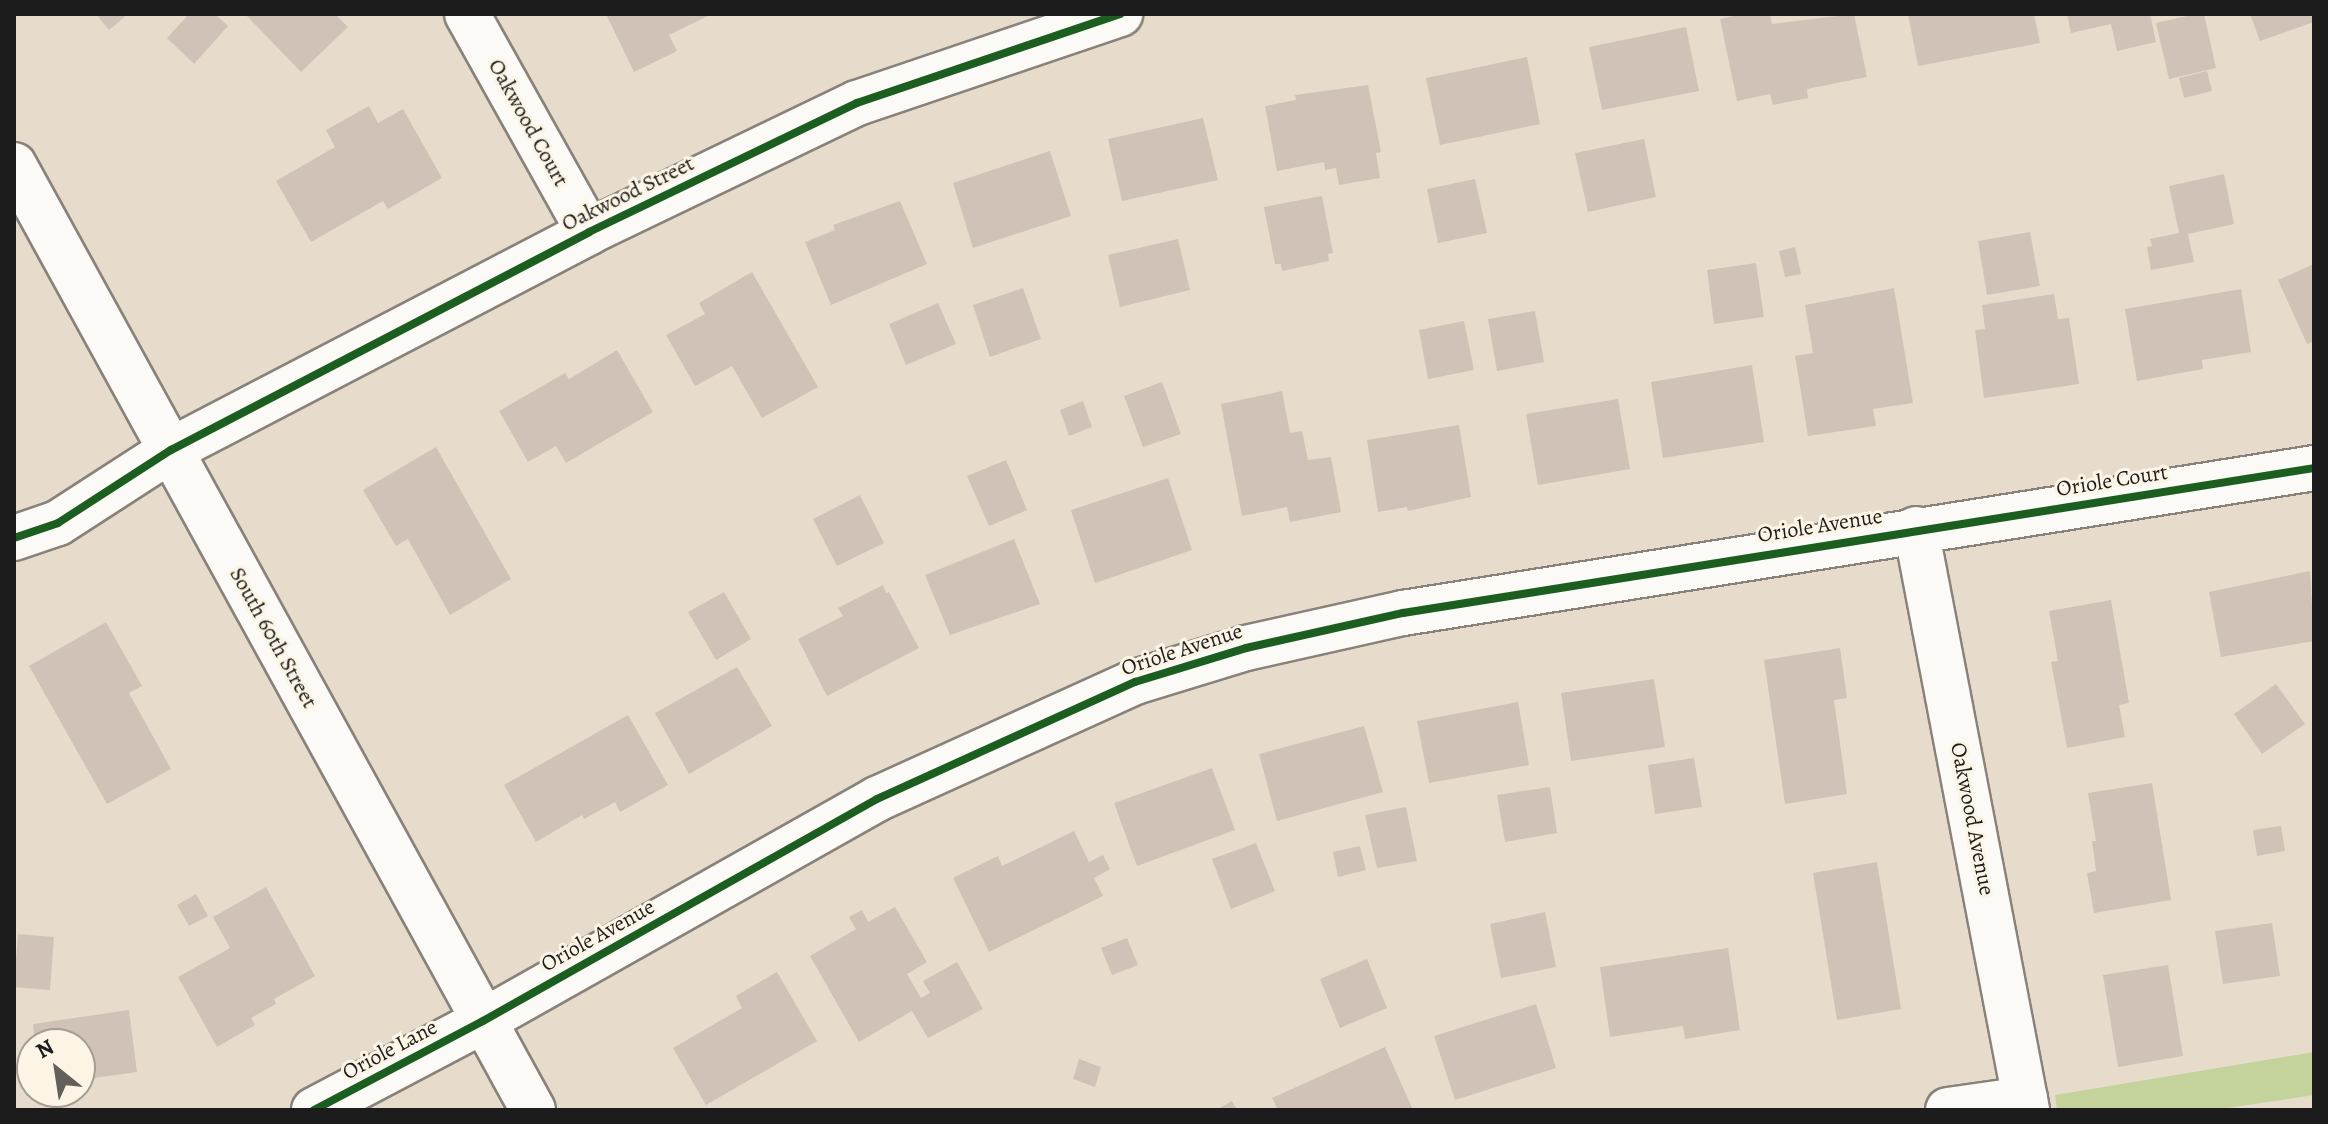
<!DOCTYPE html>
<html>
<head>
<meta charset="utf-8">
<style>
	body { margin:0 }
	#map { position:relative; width:2328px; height:1124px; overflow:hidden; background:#e7dccc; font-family:Alegreya,serif }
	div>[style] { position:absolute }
	.green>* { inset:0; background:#c4d29b }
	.building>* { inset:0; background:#d0c2b7 }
	.roads { filter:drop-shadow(2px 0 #88827a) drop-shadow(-2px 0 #88827a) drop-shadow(0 2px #88827a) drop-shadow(0 -2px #88827a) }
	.street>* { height:44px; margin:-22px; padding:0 22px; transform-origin:22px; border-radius:22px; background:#fbfaf7 }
	.cycleway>* { height:8px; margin:-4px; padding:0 4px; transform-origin:4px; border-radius:4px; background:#1b5e20 }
	span { translate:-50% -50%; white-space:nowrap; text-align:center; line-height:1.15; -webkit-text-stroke:6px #fcf5e5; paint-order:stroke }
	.street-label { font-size:22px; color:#1c1c1c }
	.frame { position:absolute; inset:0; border:16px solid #1c1c1c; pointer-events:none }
	.north { position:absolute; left:16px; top:1028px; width:80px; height:80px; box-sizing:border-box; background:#fcf5e5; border:2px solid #a29e95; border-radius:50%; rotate:330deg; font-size:22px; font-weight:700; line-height:32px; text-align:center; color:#1c1c1c }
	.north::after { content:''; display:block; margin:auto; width:28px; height:36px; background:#635f5a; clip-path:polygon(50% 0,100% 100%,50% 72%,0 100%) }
</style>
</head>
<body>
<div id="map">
	<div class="green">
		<div style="clip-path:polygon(2314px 1052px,2314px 1095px,2214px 1110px,2057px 1110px,2055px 1095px)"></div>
	</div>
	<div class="building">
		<div style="clip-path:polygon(96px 14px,128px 14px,109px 30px)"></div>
		<div style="clip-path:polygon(189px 14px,215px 14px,228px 26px,194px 64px,167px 38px)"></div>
		<div style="clip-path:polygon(245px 14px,335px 14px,348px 27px,301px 72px)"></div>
		<div style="clip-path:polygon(606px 14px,712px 14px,669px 35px,677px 51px,634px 72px)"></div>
		<div style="clip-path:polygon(1743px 14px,1770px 14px,1772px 24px,1854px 14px,1867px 77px,1807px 89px,1808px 98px,1773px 105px,1770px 94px,1737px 101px,1720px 19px)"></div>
		<div style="clip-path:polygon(1908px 14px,2034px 14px,2040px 43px,1918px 66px)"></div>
		<div style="clip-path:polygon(2067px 14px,2150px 14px,2156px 42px,2117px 51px,2111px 24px,2071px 33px)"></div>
		<div style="clip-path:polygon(2196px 14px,2204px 14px,2216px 68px,2169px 79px,2156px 23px)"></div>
		<div style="clip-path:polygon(2250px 14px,2314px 14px,2314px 22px,2260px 41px)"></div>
		<div style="clip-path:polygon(1686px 27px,1699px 91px,1602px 110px,1589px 47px)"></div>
		<div style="clip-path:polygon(1527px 57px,1540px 124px,1440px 145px,1426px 78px)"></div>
		<div style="clip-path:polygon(2207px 71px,2212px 91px,2184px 98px,2179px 78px)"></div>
		<div style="clip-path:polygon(1368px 85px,1381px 152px,1376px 153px,1380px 178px,1339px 185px,1336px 168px,1325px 170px,1324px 162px,1277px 171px,1265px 106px,1296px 100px,1295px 95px)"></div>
		<div style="clip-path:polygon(369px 106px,378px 123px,403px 109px,442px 178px,388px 209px,383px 201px,311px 242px,276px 181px,335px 147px,326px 130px)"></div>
		<div style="clip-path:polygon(1203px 118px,1218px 180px,1122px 201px,1108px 139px)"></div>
		<div style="clip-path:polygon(1644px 139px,1656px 197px,1588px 212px,1575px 153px)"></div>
		<div style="clip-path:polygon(1050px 151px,1071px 216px,973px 248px,953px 183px)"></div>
		<div style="clip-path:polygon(2224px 174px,2234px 224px,2188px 234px,2194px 262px,2151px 270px,2147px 247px,2152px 246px,2150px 239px,2179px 233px,2169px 186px)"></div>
		<div style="clip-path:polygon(1475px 179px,1487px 233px,1438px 243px,1427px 189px)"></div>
		<div style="clip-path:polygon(1322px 196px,1333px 253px,1328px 254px,1329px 261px,1282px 271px,1281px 264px,1275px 264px,1264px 207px)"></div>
		<div style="clip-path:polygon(900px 201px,927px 264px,831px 305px,805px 242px,835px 230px,833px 225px)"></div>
		<div style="clip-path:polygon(2030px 232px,2040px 286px,1987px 295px,1978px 241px)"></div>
		<div style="clip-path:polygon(1178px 239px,1190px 290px,1120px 307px,1108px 255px)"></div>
		<div style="clip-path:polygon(1795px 247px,1801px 274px,1785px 277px,1779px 251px)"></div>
		<div style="clip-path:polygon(1756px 263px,1764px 317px,1714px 324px,1707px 270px)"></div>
		<div style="clip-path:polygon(2314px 264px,2314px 341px,2307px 344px,2278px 280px)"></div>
		<div style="clip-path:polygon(752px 272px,818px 387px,762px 418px,732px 366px,695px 386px,666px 335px,705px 314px,699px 303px)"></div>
		<div style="clip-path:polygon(1023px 288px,1041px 339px,990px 357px,973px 305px)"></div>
		<div style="clip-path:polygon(1894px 288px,1913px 403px,1873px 409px,1876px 426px,1808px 436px,1795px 356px,1813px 353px,1805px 305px)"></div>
		<div style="clip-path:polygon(2241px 289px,2251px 352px,2202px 360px,2203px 369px,2137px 381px,2125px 309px)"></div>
		<div style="clip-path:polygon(2054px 294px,2058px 319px,2069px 318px,2079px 384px,1984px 398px,1975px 330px,1985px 329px,1982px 305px)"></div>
		<div style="clip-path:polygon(938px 303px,956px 344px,906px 365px,889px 324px)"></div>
		<div style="clip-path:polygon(1535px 311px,1544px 362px,1497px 371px,1488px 319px)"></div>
		<div style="clip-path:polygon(1464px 321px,1474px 370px,1428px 379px,1419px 330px)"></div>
		<div style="clip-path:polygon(617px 350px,653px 412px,566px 463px,556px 446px,528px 462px,499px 411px,565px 373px,569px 379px)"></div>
		<div style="clip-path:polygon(1752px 365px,1764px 442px,1663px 458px,1651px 382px)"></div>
		<div style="clip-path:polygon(1162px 382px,1181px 434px,1143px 447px,1124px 396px)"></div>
		<div style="clip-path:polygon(1282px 391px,1290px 433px,1302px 431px,1308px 460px,1331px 457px,1341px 512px,1290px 522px,1287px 507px,1242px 516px,1221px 404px)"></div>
		<div style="clip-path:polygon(1618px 399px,1630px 469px,1538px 485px,1526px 414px)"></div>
		<div style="clip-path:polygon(1083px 401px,1092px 427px,1069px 436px,1060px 410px)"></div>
		<div style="clip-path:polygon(1459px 425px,1471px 497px,1408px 511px,1407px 507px,1378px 512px,1367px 440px)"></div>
		<div style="clip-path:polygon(436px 447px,511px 579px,450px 615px,408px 539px,396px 546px,363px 490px)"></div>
		<div style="clip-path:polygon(1006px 460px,1027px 510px,989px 526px,967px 476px)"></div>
		<div style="clip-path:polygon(1168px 478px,1192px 550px,1095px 583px,1071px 510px)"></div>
		<div style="clip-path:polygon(860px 495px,884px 543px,837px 566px,813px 519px)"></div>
		<div style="clip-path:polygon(1014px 539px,1040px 604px,950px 635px,925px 575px)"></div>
		<div style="clip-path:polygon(2310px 571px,2314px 641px,2221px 657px,2209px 592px)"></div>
		<div style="clip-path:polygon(883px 585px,886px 593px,889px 592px,919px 648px,827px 696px,798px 639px,843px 616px,838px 608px)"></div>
		<div style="clip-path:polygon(724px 592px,751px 639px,716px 660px,688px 612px)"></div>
		<div style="clip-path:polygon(2111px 600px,2129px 703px,2119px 705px,2125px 737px,2067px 748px,2051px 662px,2058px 661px,2049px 611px)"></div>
		<div style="clip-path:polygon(106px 622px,142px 686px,129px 693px,171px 769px,107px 804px,29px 666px)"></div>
		<div style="clip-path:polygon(1840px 648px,1847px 698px,1834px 700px,1847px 794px,1785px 804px,1764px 660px)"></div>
		<div style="clip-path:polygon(737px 667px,772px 726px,689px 774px,655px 713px)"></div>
		<div style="clip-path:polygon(1654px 679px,1665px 747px,1571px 761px,1561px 693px)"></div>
		<div style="clip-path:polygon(2276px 684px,2305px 724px,2262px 754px,2234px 714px)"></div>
		<div style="clip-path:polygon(1518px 702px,1529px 765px,1429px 783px,1417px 721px)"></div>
		<div style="clip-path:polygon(628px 715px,668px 785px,620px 812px,615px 802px,584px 819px,582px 815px,536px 842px,504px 785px)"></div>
		<div style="clip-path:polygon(1364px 726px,1383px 792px,1277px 821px,1259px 754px)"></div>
		<div style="clip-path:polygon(1694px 758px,1702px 807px,1655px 814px,1648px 765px)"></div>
		<div style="clip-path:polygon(1212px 768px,1235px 830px,1137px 866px,1114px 803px)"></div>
		<div style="clip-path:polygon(2152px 783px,2171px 900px,2094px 913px,2087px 873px,2096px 871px,2092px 841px,2096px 841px,2088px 793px)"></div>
		<div style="clip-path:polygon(1550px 787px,1557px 833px,1505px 842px,1497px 795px)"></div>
		<div style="clip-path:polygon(1406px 807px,1417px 861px,1377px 868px,1365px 815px)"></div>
		<div style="clip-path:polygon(2281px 826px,2285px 851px,2257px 856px,2253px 830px)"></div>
		<div style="clip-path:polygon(1074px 831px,1089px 862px,1103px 855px,1110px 869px,1094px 878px,1103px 896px,989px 952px,953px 878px,998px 856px,1002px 866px)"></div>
		<div style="clip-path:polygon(1256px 843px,1275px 891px,1231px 909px,1212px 859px)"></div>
		<div style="clip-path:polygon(1360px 846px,1366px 870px,1338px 877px,1333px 852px)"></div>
		<div style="clip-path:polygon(1877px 862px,1901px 1009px,1837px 1020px,1813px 873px)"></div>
		<div style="clip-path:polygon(266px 887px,315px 976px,274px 999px,276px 1004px,251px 1018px,255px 1025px,217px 1047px,178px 977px,230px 948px,213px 917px)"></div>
		<div style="clip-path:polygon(196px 894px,208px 916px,189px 926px,177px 905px)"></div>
		<div style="clip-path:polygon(895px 907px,927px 962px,907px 974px,921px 998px,930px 993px,923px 981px,957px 962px,983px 1009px,928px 1038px,912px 1011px,859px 1042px,810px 956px,856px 929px,849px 917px,862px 910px,868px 922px)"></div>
		<div style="clip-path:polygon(1545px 912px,1556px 967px,1501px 978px,1490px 924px)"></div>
		<div style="clip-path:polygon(2272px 923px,2280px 976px,2223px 984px,2215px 931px)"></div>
		<div style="clip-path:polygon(18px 934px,54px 937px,50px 990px,14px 987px)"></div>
		<div style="clip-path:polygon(1127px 938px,1138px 965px,1112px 975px,1101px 948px)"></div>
		<div style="clip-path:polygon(1728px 948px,1740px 1030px,1685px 1039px,1683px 1026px,1610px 1037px,1600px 967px)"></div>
		<div style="clip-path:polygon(1367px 959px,1387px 1008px,1340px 1028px,1320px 979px)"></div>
		<div style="clip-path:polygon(2168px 965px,2183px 1056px,2118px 1067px,2103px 975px)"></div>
		<div style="clip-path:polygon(777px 972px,817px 1041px,706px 1105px,673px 1048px,742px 1008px,736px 996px)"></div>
		<div style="clip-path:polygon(1536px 1004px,1556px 1068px,1455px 1100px,1434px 1036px)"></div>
		<div style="clip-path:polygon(129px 1010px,137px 1072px,80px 1080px,80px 1044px,35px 1044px,33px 1024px)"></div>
		<div style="clip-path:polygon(1385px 1047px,1413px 1110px,1278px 1110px,1272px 1098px)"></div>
		<div style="clip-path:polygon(1079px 1059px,1101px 1067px,1095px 1087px,1073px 1079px)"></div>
		<div style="clip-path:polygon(1232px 1101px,1237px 1110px,1216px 1110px)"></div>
	</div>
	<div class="roads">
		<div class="street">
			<div style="left:467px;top:14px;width:250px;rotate:60.8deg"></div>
			<div style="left:14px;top:165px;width:1078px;rotate:61.22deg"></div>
			<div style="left:1916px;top:529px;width:592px;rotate:79.18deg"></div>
			<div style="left:14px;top:538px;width:46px;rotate:-18.8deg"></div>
			<div style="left:58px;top:523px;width:135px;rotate:-32.9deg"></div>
			<div style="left:171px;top:450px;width:471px;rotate:-27.5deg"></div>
			<div style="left:589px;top:232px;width:297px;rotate:-25.7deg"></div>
			<div style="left:857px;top:103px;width:278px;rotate:-18.7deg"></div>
			<div style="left:314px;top:1110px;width:191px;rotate:-27.8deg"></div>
			<div style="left:483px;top:1021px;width:452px;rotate:-29.4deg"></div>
			<div style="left:877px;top:799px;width:283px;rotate:-24.4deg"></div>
			<div style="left:1135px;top:682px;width:116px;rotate:-17deg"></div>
			<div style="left:1246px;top:648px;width:161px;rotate:-12.6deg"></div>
			<div style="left:1403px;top:613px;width:922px;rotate:-9.04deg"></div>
			<div style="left:1948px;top:1110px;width:78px;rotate:-8.1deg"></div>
		</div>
	</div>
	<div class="cycleway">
		<div style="left:14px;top:538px;width:46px;rotate:-18.8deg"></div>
		<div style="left:58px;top:523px;width:135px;rotate:-32.9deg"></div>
		<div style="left:171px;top:450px;width:471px;rotate:-27.5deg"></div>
		<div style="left:589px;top:232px;width:297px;rotate:-25.7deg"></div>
		<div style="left:857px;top:103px;width:278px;rotate:-18.7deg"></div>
		<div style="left:314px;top:1110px;width:191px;rotate:-27.8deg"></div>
		<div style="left:483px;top:1021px;width:452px;rotate:-29.4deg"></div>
		<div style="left:877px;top:799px;width:283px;rotate:-24.4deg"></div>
		<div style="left:1135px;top:682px;width:116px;rotate:-17deg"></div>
		<div style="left:1246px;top:648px;width:161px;rotate:-12.6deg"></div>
		<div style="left:1403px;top:613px;width:922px;rotate:-9.04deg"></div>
	</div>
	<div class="street-label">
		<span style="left:528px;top:123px;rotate:61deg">Oakwood Court</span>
		<span style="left:628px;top:194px;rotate:-26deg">Oakwood Street</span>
		<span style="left:2112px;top:481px;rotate:-9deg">Oriole Court</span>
		<span style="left:1820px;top:526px;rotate:-9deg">Oriole Avenue</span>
		<span style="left:273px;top:638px;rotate:61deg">South 60th Street</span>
		<span style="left:1182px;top:650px;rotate:-18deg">Oriole Avenue</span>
		<span style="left:1972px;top:819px;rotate:79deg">Oakwood Avenue</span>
		<span style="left:598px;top:936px;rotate:-29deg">Oriole Avenue</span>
		<span style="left:390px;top:1050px;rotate:-28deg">Oriole Lane</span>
	</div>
	<div class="frame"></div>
	<div class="north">N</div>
</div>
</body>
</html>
